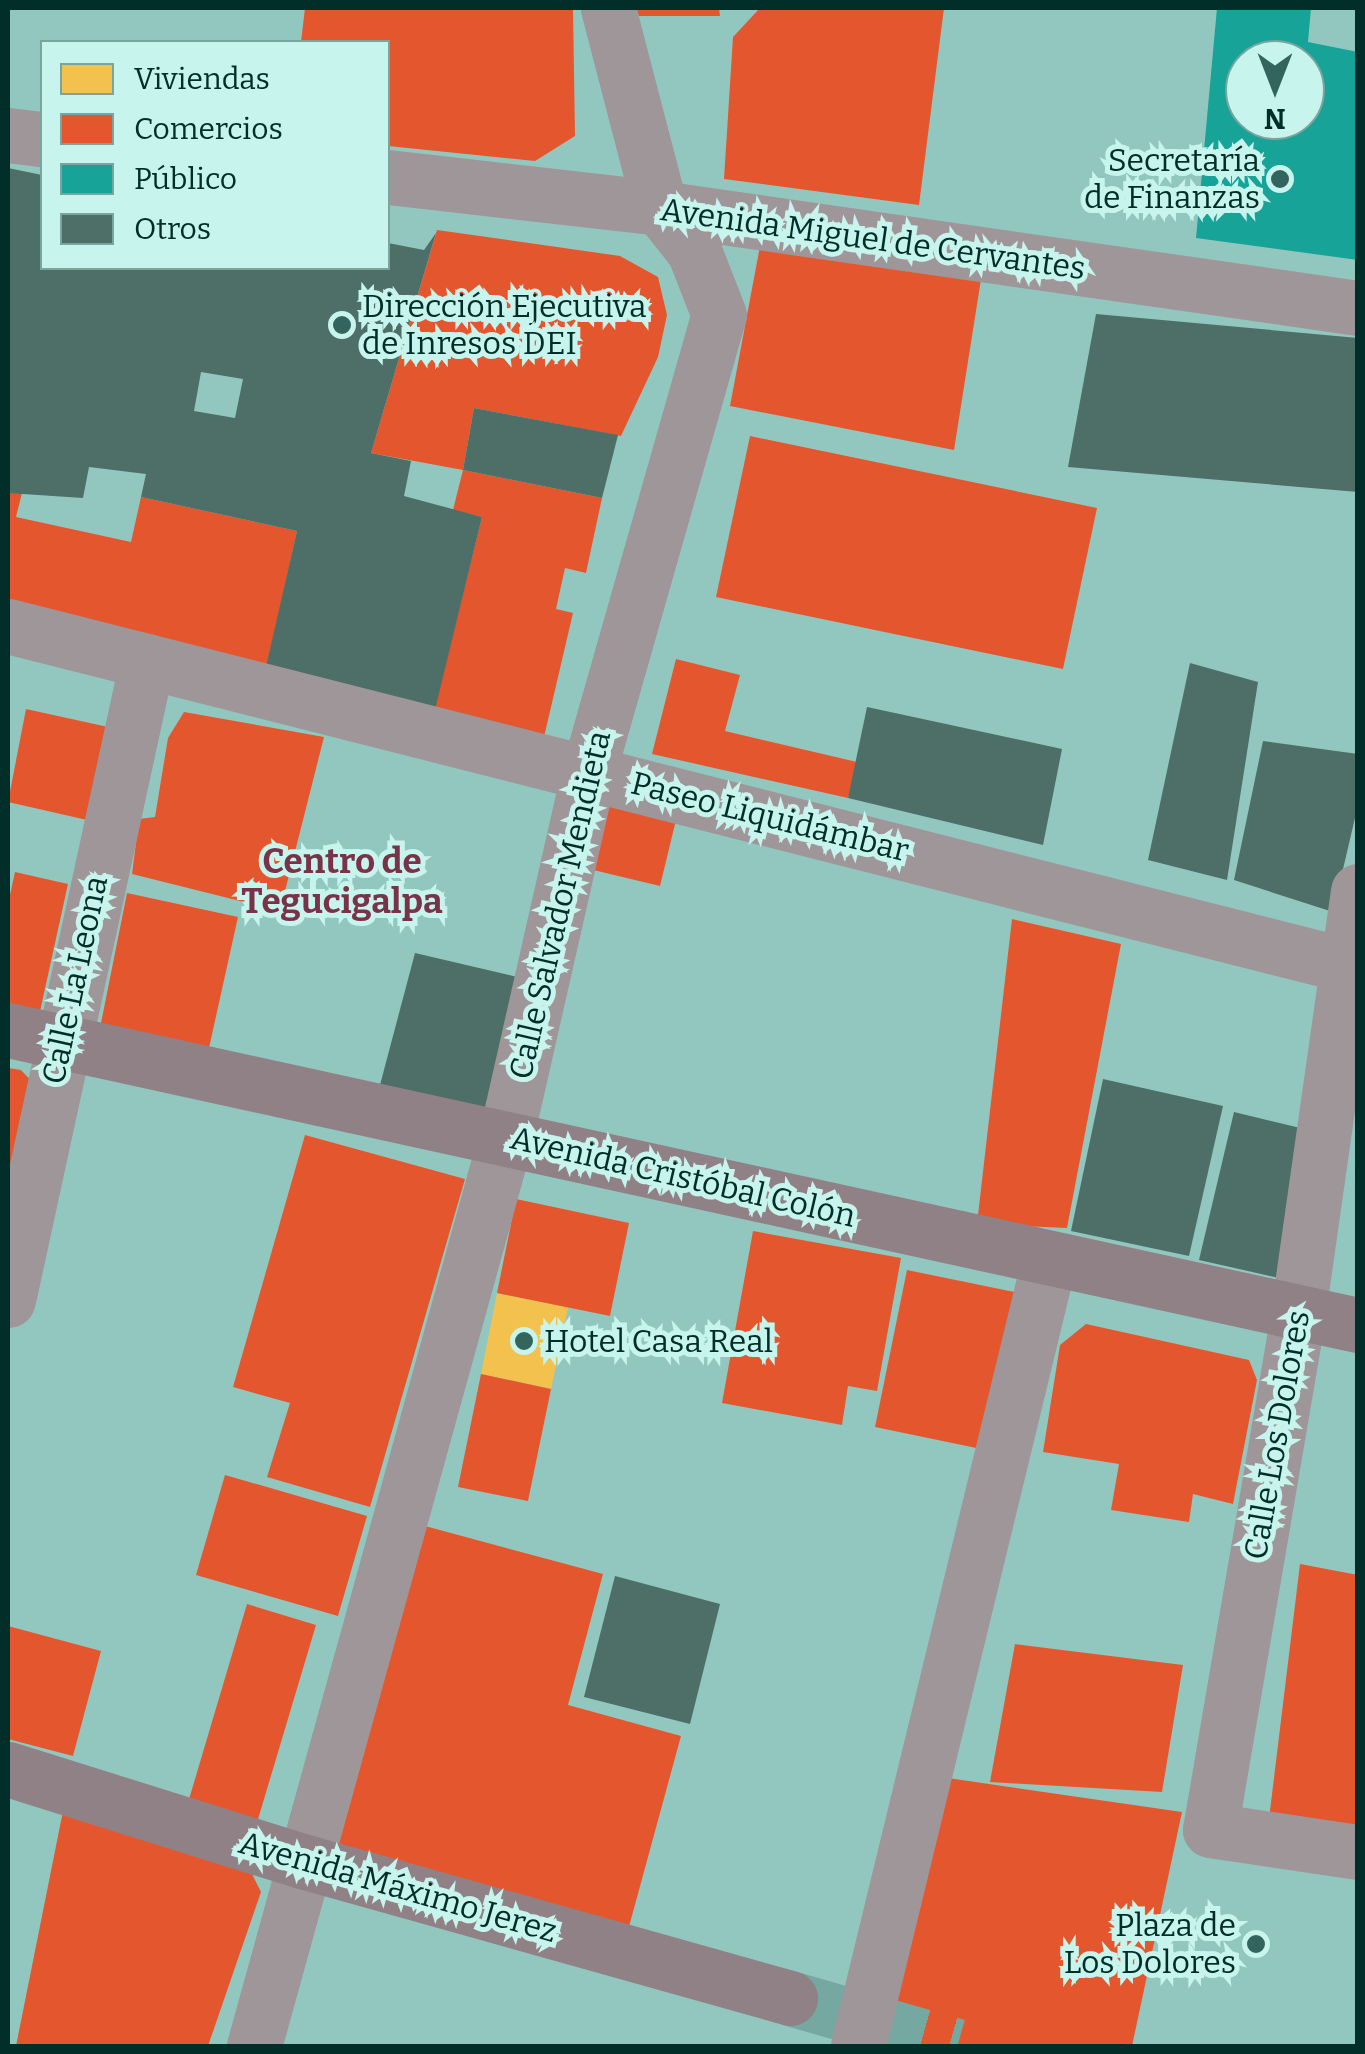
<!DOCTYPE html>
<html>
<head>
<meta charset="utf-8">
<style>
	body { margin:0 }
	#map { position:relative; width:1365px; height:2054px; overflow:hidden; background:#92c7bf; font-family:Bitter,serif }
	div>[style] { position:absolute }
	.homes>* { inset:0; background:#f2c14e }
	.shops>* { inset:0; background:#e4572e }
	.public>* { inset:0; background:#17a398 }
	.building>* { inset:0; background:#4e6e68 }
	.major-tunnel>* { height:55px; margin-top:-27.5px; transform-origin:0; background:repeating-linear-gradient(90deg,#75a8a1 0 55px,transparent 0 83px) }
	.minor>* { height:55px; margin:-27.5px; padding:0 27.5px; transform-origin:27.5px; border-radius:27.5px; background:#9f9699 }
	.major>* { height:55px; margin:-27.5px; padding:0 27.5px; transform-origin:27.5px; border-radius:27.5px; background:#908187 }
	.dots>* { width:28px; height:28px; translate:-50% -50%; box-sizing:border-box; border:5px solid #c7f4ec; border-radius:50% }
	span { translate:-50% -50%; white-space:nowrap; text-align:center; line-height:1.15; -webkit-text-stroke:10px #c7f4ec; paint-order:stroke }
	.poi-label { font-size:32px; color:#012e29 }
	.right { translate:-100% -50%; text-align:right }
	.left { translate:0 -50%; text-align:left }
	.street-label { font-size:32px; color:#012e29 }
	.neighbourhood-label { font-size:35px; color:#793349; font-weight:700 }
	.frame { position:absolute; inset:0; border:10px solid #012e29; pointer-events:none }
	.legend { position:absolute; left:40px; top:40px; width:350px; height:230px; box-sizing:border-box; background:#c7f4ec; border:2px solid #78a59e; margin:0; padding:12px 18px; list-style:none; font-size:30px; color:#012e29 }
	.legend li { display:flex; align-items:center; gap:20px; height:50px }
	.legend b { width:50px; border:2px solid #78a59e }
	.north { position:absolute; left:1225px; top:40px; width:100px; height:100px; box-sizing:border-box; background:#c7f4ec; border:2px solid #78a59e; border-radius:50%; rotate:180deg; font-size:28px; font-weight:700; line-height:40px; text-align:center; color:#012e29 }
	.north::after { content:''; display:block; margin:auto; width:35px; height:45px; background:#34645e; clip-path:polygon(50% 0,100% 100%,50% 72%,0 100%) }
</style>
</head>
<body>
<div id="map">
	<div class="homes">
		<div style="clip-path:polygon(497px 1293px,568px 1307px,551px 1389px,481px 1374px)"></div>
	</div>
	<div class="shops">
		<div style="clip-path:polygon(305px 8px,573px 8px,575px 136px,535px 161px,388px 146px,388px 42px,301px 42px)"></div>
		<div style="clip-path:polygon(636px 8px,719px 8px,720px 16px,639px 16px)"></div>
		<div style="clip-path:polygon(760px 8px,944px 8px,919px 205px,724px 179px,733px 37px)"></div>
		<div style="clip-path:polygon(437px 230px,620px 256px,658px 277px,667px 315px,658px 357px,621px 436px,474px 408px,463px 470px,602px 498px,586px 573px,565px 568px,556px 609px,573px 613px,544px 737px,434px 710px,482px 517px,453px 510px,463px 470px,371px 453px)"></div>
		<div style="clip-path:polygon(760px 246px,982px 273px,954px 450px,730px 406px)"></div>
		<div style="clip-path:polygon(750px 436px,1097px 508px,1063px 669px,716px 597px)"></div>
		<div style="clip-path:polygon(8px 493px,22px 493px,16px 517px,131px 542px,141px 497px,297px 531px,267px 667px,8px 611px)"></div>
		<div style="clip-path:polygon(676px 659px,740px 675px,725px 731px,857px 762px,848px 798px,652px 754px)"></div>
		<div style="clip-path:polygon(26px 709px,108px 727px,87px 820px,8px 802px)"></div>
		<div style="clip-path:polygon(184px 712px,324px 737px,280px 911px,132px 874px,139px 819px,155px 817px,168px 738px)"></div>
		<div style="clip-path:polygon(601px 802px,676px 820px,660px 886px,585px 868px)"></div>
		<div style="clip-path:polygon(15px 872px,68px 884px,39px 1016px,8px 1009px,8px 904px)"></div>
		<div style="clip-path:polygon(127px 893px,238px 917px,207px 1057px,101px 1023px)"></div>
		<div style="clip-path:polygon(1012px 919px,1121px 944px,1067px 1228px,977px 1224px)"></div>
		<div style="clip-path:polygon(8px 1068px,21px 1070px,41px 1091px,8px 1216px)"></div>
		<div style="clip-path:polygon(305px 1135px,465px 1179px,370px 1507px,267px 1477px,290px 1403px,233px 1387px)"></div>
		<div style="clip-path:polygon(516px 1199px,629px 1223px,610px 1316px,497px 1293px)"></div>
		<div style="clip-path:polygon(753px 1231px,901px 1258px,877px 1391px,848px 1386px,842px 1425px,722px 1403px)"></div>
		<div style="clip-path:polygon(907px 1270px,1019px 1293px,986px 1450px,875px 1427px)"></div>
		<div style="clip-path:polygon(1086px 1324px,1249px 1360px,1257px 1380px,1233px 1504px,1193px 1494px,1189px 1522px,1111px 1510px,1119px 1464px,1043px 1452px,1060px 1345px)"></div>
		<div style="clip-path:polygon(481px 1374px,551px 1389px,528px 1501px,458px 1487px)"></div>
		<div style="clip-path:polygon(225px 1475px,367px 1516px,338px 1616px,196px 1575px)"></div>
		<div style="clip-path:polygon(425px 1526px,603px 1574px,568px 1705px,681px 1736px,627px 1934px,335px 1855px)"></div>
		<div style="clip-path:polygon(1300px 1564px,1358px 1575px,1358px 1830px,1269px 1819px)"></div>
		<div style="clip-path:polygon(247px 1604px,316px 1625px,256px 1826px,187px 1806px)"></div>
		<div style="clip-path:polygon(8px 1626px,101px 1651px,73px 1756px,8px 1739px)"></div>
		<div style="clip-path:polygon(1015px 1644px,1183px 1665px,1162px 1792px,990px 1782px)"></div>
		<div style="clip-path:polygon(948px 1778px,1182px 1812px,1132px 2046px,875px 2046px)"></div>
		<div style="clip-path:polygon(64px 1806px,249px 1868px,261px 1892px,208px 2046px,16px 2046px)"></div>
	</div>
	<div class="public">
		<div style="clip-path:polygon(evenodd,1217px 8px,1311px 8px,1308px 42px,1358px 52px,1358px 260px,1196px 238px,1217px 8px,1245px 60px,1305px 60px,1305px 120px,1245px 120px,1245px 60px)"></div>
	</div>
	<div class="building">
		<div style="clip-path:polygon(evenodd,8px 168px,42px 175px,42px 268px,388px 268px,388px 243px,424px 250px,436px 233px,371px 453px,411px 461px,404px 496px,482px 517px,433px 718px,263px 680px,297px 531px,141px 497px,146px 474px,89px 467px,83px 498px,8px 493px,8px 168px,201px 372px,243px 379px,235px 418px,194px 411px,201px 372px)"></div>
		<div style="clip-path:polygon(1096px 314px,1358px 338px,1358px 492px,1068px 467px)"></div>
		<div style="clip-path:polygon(474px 408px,618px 435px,602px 498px,463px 470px)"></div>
		<div style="clip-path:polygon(1190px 663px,1258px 682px,1227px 880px,1148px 860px)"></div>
		<div style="clip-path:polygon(867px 707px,1062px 749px,1043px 845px,848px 798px)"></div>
		<div style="clip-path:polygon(1263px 741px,1358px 754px,1358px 805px,1333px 912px,1234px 880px)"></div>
		<div style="clip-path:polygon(415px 953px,530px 980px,492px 1112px,380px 1085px)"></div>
		<div style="clip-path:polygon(1103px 1079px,1223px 1106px,1189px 1256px,1071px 1231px)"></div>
		<div style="clip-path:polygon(1234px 1112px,1313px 1131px,1279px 1278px,1199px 1260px)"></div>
		<div style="clip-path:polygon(615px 1576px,720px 1604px,690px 1724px,584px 1697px)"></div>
	</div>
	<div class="major-tunnel">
		<div style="left:790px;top:1998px;width:174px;rotate:16deg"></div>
	</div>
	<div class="minor">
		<div style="left:8px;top:135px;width:34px;rotate:7deg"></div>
		<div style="left:388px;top:177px;width:274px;rotate:6.5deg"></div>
		<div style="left:660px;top:208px;width:705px;rotate:8.15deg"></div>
		<div style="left:8px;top:626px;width:1393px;rotate:14.22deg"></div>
		<div style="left:1358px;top:891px;width:428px;rotate:98.1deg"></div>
		<div style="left:1298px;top:1315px;width:522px;rotate:99.7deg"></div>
		<div style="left:1210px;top:1830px;width:150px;rotate:8.5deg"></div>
		<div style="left:8px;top:1300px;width:654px;rotate:-77.73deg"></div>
		<div style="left:254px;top:2046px;width:944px;rotate:-74.52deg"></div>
		<div style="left:506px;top:1136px;width:375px;rotate:-77.2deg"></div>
		<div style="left:589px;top:770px;width:473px;rotate:-74.1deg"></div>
		<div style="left:719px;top:315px;width:69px;rotate:-111.3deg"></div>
		<div style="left:694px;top:251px;width:55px;rotate:-128.3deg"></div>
		<div style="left:660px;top:208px;width:207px;rotate:-104.6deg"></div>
		<div style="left:858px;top:2046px;width:809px;rotate:-76.34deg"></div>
	</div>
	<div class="major">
		<div style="left:8px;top:1030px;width:1382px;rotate:12.33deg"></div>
		<div style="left:8px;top:1769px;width:308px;rotate:17.4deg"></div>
		<div style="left:302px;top:1861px;width:507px;rotate:15.68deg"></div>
	</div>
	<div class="dots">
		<div style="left:1280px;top:179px;background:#34645e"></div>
		<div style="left:342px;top:325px;background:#34645e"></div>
		<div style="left:524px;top:1341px;background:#34645e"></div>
		<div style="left:1256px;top:1944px;background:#34645e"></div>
	</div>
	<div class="poi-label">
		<span class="right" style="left:1260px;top:179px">Secretaría<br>de Finanzas</span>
		<span class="left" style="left:362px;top:325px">Dirección Ejecutiva<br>de Inresos DEI</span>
		<span class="left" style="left:544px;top:1341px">Hotel Casa Real</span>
		<span class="right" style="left:1236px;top:1944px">Plaza de<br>Los Dolores</span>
	</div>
	<div class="street-label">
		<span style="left:873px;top:239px;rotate:8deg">Avenida Miguel de Cervantes</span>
		<span style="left:770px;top:817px;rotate:14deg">Paseo Liquidámbar</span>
		<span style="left:560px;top:905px;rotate:-77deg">Calle Salvador Mendieta</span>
		<span style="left:75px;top:980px;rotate:-78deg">Calle La Leona</span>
		<span style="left:683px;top:1177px;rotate:13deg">Avenida Cristóbal Colón</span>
		<span style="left:1277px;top:1435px;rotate:-80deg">Calle Los Dolores</span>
		<span style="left:398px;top:1887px;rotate:16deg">Avenida Máximo Jerez</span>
	</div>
	<div class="neighbourhood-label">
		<span style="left:342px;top:881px">Centro de<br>Tegucigalpa</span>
	</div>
	<div class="frame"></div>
	<ul class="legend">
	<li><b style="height:28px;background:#f2c14e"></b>Viviendas</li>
	<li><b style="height:28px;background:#e4572e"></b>Comercios</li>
	<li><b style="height:28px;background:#17a398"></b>Público</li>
	<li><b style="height:28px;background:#4e6e68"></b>Otros</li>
	</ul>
	<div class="north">N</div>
</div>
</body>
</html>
